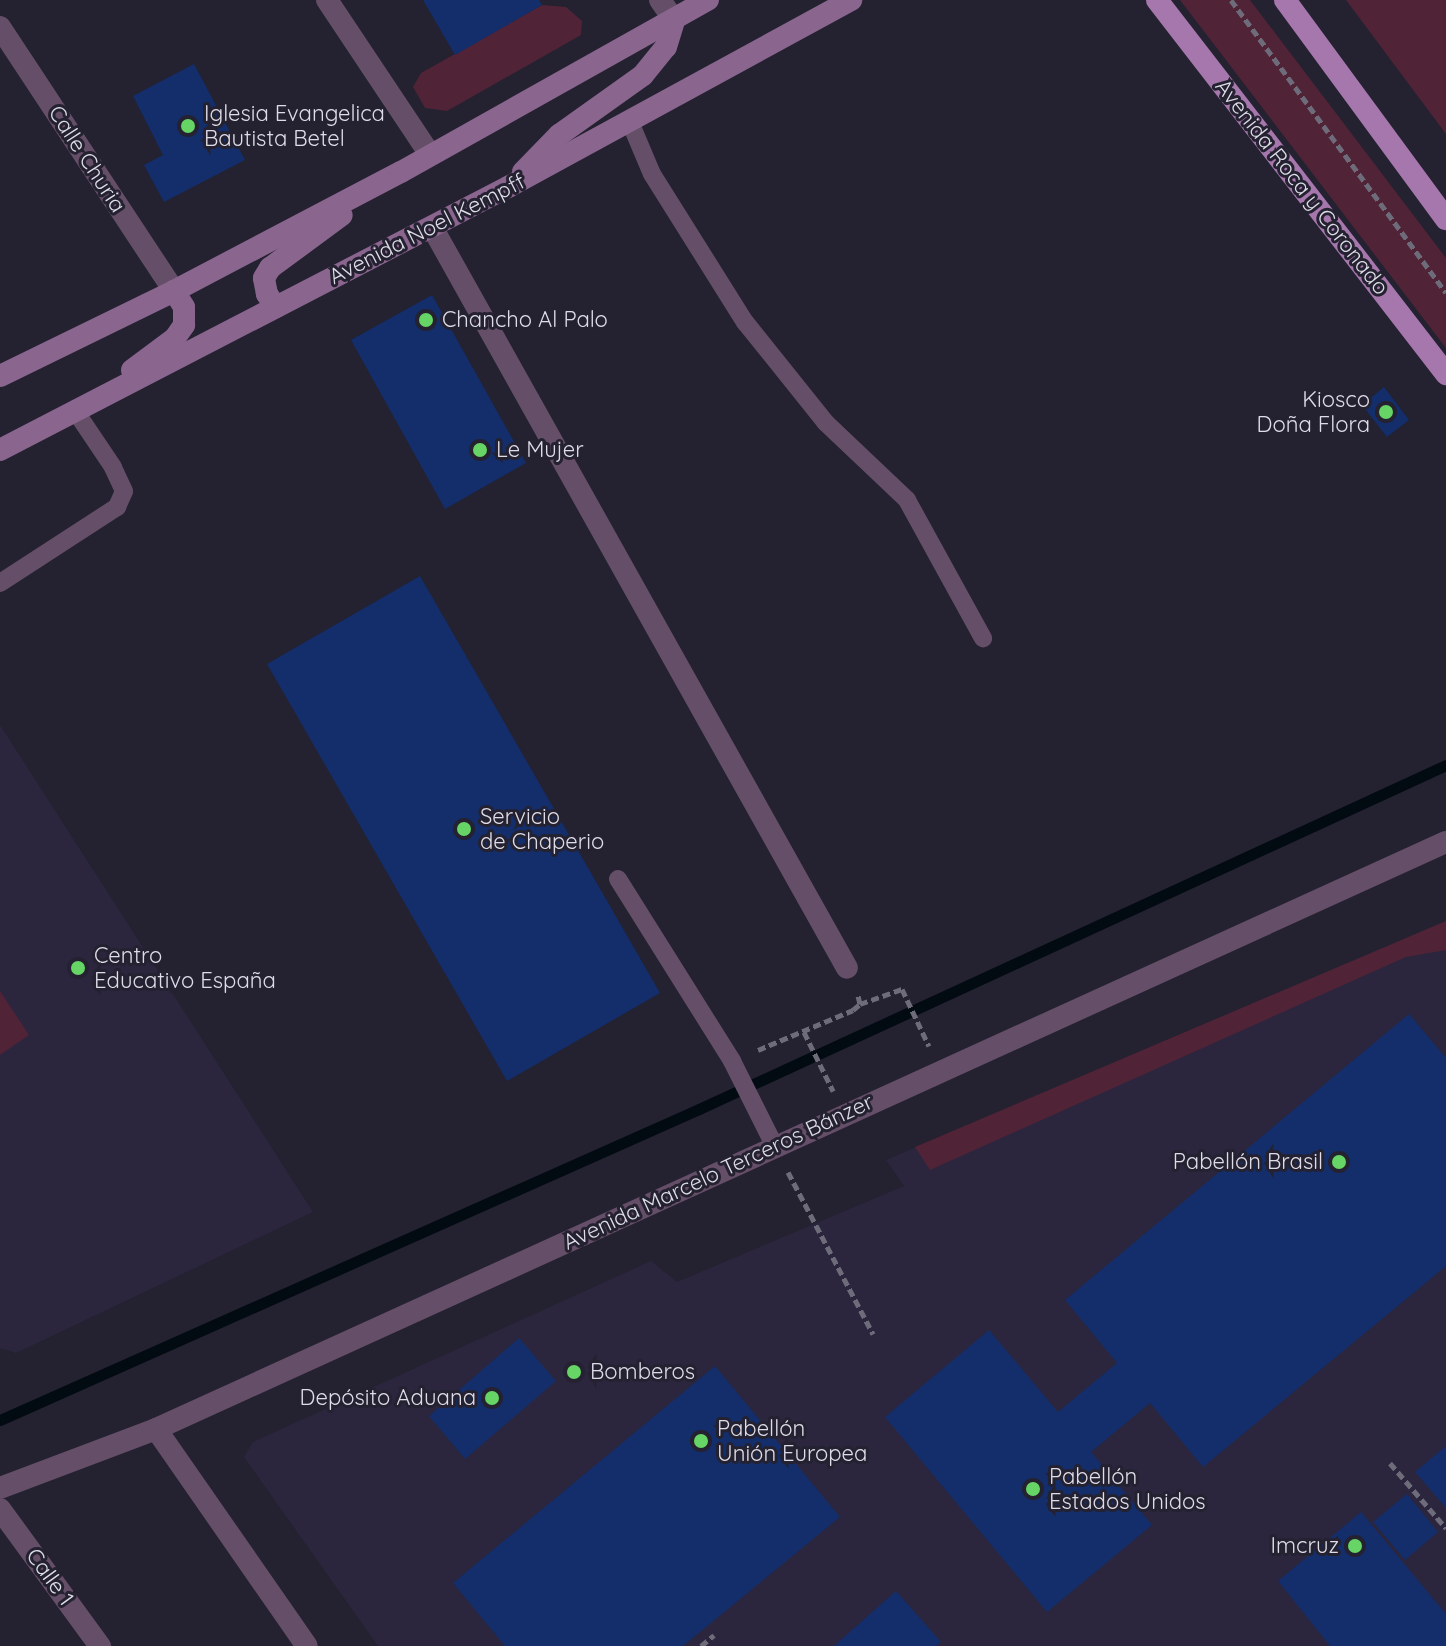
<!DOCTYPE html>
<html>
<head>
<meta charset="utf-8">
<style>
	body { margin:0 }
	#map { position:relative; width:1446px; height:1646px; overflow:hidden; background:#242131; font-family:Quicksand,sans-serif }
	div>[style] { position:absolute }
	.built>* { inset:0; background:#2b263d }
	.green>* { inset:0; background:#502337 }
	.stream>* { height:11px; margin:-5.5px; padding:0 5.5px; transform-origin:5.5px; border-radius:5.5px; background:#020b11 }
	.building>* { inset:0; background:#132e6a }
	.path>* { height:5px; margin-top:-2.5px; transform-origin:0; background:repeating-linear-gradient(90deg,#6e6c7a 0 8px,transparent 0 12px) }
	.service>* { height:18px; margin:-9px; padding:0 9px; transform-origin:9px; border-radius:9px; background:#654e68 }
	.minor>* { height:22px; margin:-11px; padding:0 11px; transform-origin:11px; border-radius:11px; background:#654e68 }
	.tertiary>* { height:22px; margin:-11px; padding:0 11px; transform-origin:11px; border-radius:11px; background:#654e68 }
	.secondary>* { height:22px; margin:-11px; padding:0 11px; transform-origin:11px; border-radius:11px; background:#8a658e }
	.primary>* { height:22px; margin:-11px; padding:0 11px; transform-origin:11px; border-radius:11px; background:#a677ac }
	.dots>* { width:22px; height:22px; translate:-50% -50%; box-sizing:border-box; border:4px solid #242131; border-radius:50% }
	span { translate:-50% -50%; white-space:nowrap; text-align:center; line-height:1.15; -webkit-text-stroke:6px #242131; paint-order:stroke }
	.poi-label { font-size:22px; color:#dedce8 }
	.left { translate:0 -50%; text-align:left }
	.right { translate:-100% -50%; text-align:right }
	.street-label { font-size:22px; color:#dedce8 }
</style>
</head>
<body>
<div id="map">
	<div class="built">
		<div style="clip-path:polygon(0 725px,313px 1212px,16px 1353px,0 1348px)"></div>
		<div style="clip-path:polygon(1446px 921px,1446px 1646px,378px 1646px,244px 1457px,253px 1442px,651px 1261px,677px 1282px,904px 1186px,886px 1160px)"></div>
	</div>
	<div class="green">
		<div style="clip-path:polygon(1180px 0,1250px 0,1446px 258px,1446px 348px)"></div>
		<div style="clip-path:polygon(1346px 0,1446px 0,1446px 134px)"></div>
		<div style="clip-path:polygon(542px 5px,566px 7px,582px 21px,581px 35px,447px 111px,425px 108px,413px 87px,421px 73px)"></div>
		<div style="clip-path:polygon(1446px 921px,1446px 950px,1406px 957px,930px 1170px,915px 1147px)"></div>
		<div style="clip-path:polygon(0 991px,29px 1035px,0 1055px)"></div>
	</div>
	<div class="stream">
		<div style="left:0;top:1420px;width:765px;rotate:-23.99deg"></div>
		<div style="left:699px;top:1109px;width:822px;rotate:-24.73deg"></div>
	</div>
	<div class="building">
		<div style="clip-path:polygon(423px 0,539px 0,542px 5px,455px 55px)"></div>
		<div style="clip-path:polygon(194px 64px,245px 160px,164px 202px,144px 165px,163px 155px,133px 96px)"></div>
		<div style="clip-path:polygon(432px 295px,526px 463px,445px 509px,351px 340px)"></div>
		<div style="clip-path:polygon(1384px 387px,1409px 420px,1387px 437px,1362px 405px)"></div>
		<div style="clip-path:polygon(420px 576px,660px 993px,507px 1081px,267px 664px)"></div>
		<div style="clip-path:polygon(1409px 1014px,1446px 1058px,1446px 1266px,1203px 1467px,1150px 1403px,1091px 1452px,1152px 1525px,1047px 1612px,885px 1417px,989px 1330px,1058px 1412px,1117px 1363px,1065px 1300px)"></div>
		<div style="clip-path:polygon(519px 1338px,556px 1381px,465px 1459px,429px 1416px)"></div>
		<div style="clip-path:polygon(715px 1366px,840px 1517px,683px 1646px,505px 1646px,453px 1583px)"></div>
		<div style="clip-path:polygon(1446px 1446px,1446px 1508px,1415px 1472px)"></div>
		<div style="clip-path:polygon(1407px 1494px,1438px 1532px,1405px 1560px,1373px 1522px)"></div>
		<div style="clip-path:polygon(1361px 1512px,1446px 1614px,1446px 1646px,1330px 1646px,1278px 1581px)"></div>
		<div style="clip-path:polygon(896px 1591px,941px 1642px,936px 1646px,834px 1646px)"></div>
	</div>
	<div class="path">
		<div style="left:1231px;top:0;width:363px;rotate:53.7deg"></div>
		<div style="left:860px;top:1004px;width:45px;rotate:-19.7deg"></div>
		<div style="left:902px;top:989px;width:63px;rotate:64.7deg"></div>
		<div style="left:804px;top:1032px;width:66px;rotate:63.8deg"></div>
		<div style="left:758px;top:1050px;width:103px;rotate:-22.8deg"></div>
		<div style="left:853px;top:1010px;width:9px;rotate:-41deg"></div>
		<div style="left:860px;top:1004px;width:9px;rotate:-103deg"></div>
		<div style="left:788px;top:1172px;width:183px;rotate:62.3deg"></div>
		<div style="left:1390px;top:1463px;width:86px;rotate:49.3deg"></div>
		<div style="left:701px;top:1646px;width:17px;rotate:-40deg"></div>
	</div>
	<div class="service">
		<div style="left:630px;top:122px;width:56px;rotate:67.1deg"></div>
		<div style="left:652px;top:174px;width:175px;rotate:57.9deg"></div>
		<div style="left:745px;top:322px;width:129px;rotate:51.3deg"></div>
		<div style="left:826px;top:423px;width:112px;rotate:43.5deg"></div>
		<div style="left:907px;top:500px;width:158px;rotate:61.2deg"></div>
		<div style="left:0;top:583px;width:140px;rotate:-33deg"></div>
		<div style="left:117px;top:507px;width:17px;rotate:-66deg"></div>
		<div style="left:124px;top:491px;width:26px;rotate:-115deg"></div>
		<div style="left:113px;top:467px;width:66px;rotate:-123.9deg"></div>
		<div style="left:618px;top:879px;width:215px;rotate:57.9deg"></div>
		<div style="left:732px;top:1061px;width:94px;rotate:63.4deg"></div>
	</div>
	<div class="minor">
		<div style="left:327px;top:0;width:184px;rotate:56.3deg"></div>
		<div style="left:660px;top:0;width:24px;rotate:55deg"></div>
		<div style="left:0;top:27px;width:316px;rotate:56.6deg"></div>
		<div style="left:432px;top:227px;width:849px;rotate:60.75deg"></div>
		<div style="left:156px;top:1429px;width:264px;rotate:55.2deg"></div>
		<div style="left:0;top:1509px;width:170px;rotate:53.9deg"></div>
	</div>
	<div class="tertiary">
		<div style="left:0;top:1488px;width:167px;rotate:-20.7deg"></div>
		<div style="left:156px;top:1429px;width:1417px;rotate:-24.47deg"></div>
	</div>
	<div class="secondary">
		<div style="left:523px;top:172px;width:52px;rotate:-45.8deg"></div>
		<div style="left:559px;top:135px;width:103px;rotate:-35.5deg"></div>
		<div style="left:643px;top:75px;width:36px;rotate:-51deg"></div>
		<div style="left:666px;top:47px;width:28px;rotate:-73deg"></div>
		<div style="left:276px;top:307px;width:16px;rotate:-125deg"></div>
		<div style="left:267px;top:294px;width:16px;rotate:-101deg"></div>
		<div style="left:264px;top:278px;width:12px;rotate:-59deg"></div>
		<div style="left:270px;top:268px;width:89px;rotate:-36.4deg"></div>
		<div style="left:132px;top:370px;width:54px;rotate:-36.7deg"></div>
		<div style="left:175px;top:338px;width:16px;rotate:-55deg"></div>
		<div style="left:184px;top:325px;width:18px;rotate:-90deg"></div>
		<div style="left:184px;top:307px;width:19px;rotate:-122deg"></div>
		<div style="left:0;top:376px;width:194px;rotate:-26deg"></div>
		<div style="left:174px;top:291px;width:256px;rotate:-27.7deg"></div>
		<div style="left:401px;top:172px;width:352px;rotate:-29.3deg"></div>
		<div style="left:0;top:450px;width:572px;rotate:-27.37deg"></div>
		<div style="left:508px;top:187px;width:391px;rotate:-28.6deg"></div>
	</div>
	<div class="primary">
		<div style="left:1157px;top:0;width:473px;rotate:52.3deg"></div>
		<div style="left:1285px;top:0;width:272px;rotate:53.7deg"></div>
	</div>
	<div class="dots">
		<div style="left:188px;top:126px;background:#67d466"></div>
		<div style="left:426px;top:320px;background:#67d466"></div>
		<div style="left:1386px;top:412px;background:#67d466"></div>
		<div style="left:480px;top:450px;background:#67d466"></div>
		<div style="left:464px;top:829px;background:#67d466"></div>
		<div style="left:78px;top:968px;background:#67d466"></div>
		<div style="left:1339px;top:1162px;background:#67d466"></div>
		<div style="left:574px;top:1372px;background:#67d466"></div>
		<div style="left:492px;top:1398px;background:#67d466"></div>
		<div style="left:701px;top:1441px;background:#67d466"></div>
		<div style="left:1033px;top:1489px;background:#67d466"></div>
		<div style="left:1355px;top:1546px;background:#67d466"></div>
	</div>
	<div class="poi-label">
		<span class="left" style="left:204px;top:126px">Iglesia Evangelica<br>Bautista Betel</span>
		<span class="left" style="left:442px;top:320px">Chancho Al Palo</span>
		<span class="right" style="left:1370px;top:412px">Kiosco<br>Doña Flora</span>
		<span class="left" style="left:496px;top:450px">Le Mujer</span>
		<span class="left" style="left:480px;top:829px">Servicio<br>de Chaperio</span>
		<span class="left" style="left:94px;top:968px">Centro<br>Educativo España</span>
		<span class="right" style="left:1323px;top:1162px">Pabellón Brasil</span>
		<span class="left" style="left:590px;top:1372px">Bomberos</span>
		<span class="right" style="left:476px;top:1398px">Depósito Aduana</span>
		<span class="left" style="left:717px;top:1441px">Pabellón<br>Unión Europea</span>
		<span class="left" style="left:1049px;top:1489px">Pabellón<br>Estados Unidos</span>
		<span class="right" style="left:1339px;top:1546px">Imcruz</span>
	</div>
	<div class="street-label">
		<span style="left:87px;top:159px;rotate:57deg">Calle Churia</span>
		<span style="left:1302px;top:187px;rotate:52deg">Avenida Roca y Coronado</span>
		<span style="left:427px;top:229px;rotate:-27deg">Avenida Noel Kempff</span>
		<span style="left:718px;top:1172px;rotate:-25deg">Avenida Marcelo Terceros Bánzer</span>
		<span style="left:50px;top:1577px;rotate:54deg">Calle 1</span>
	</div>
</div>
</body>
</html>
